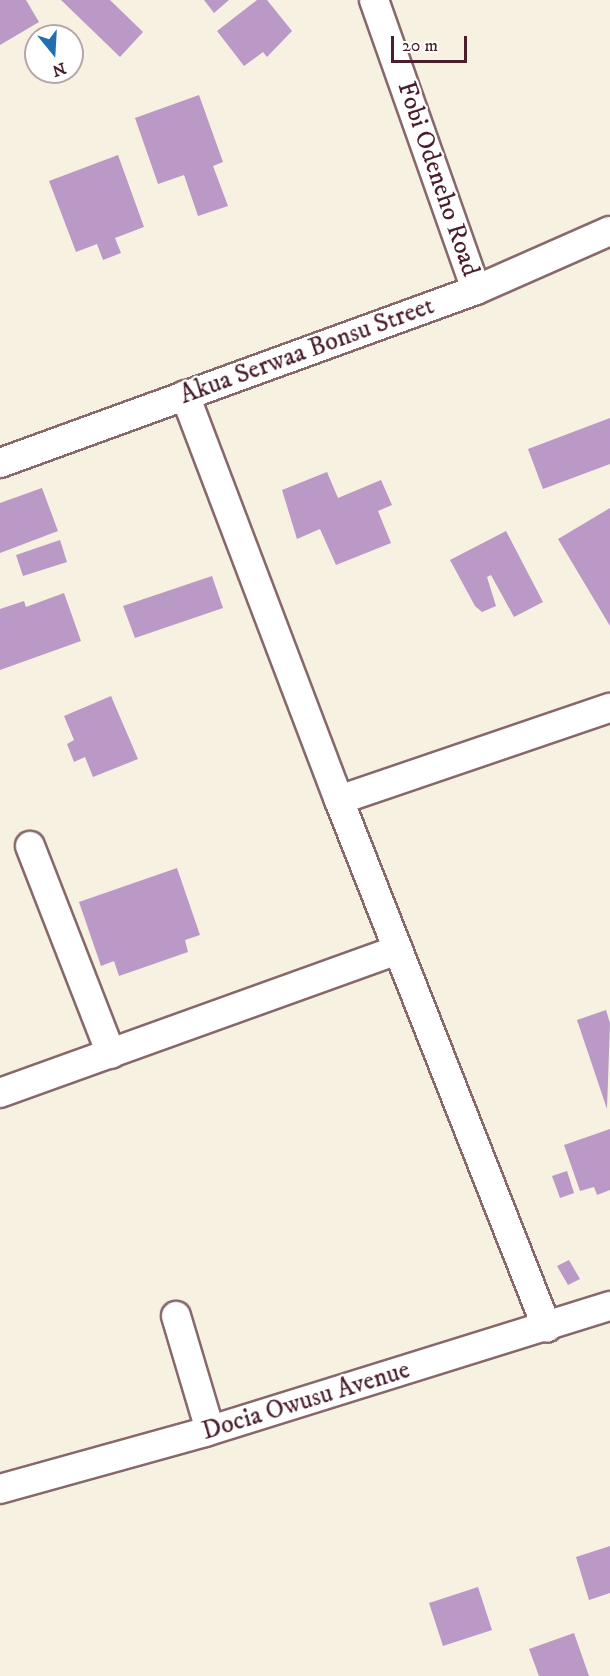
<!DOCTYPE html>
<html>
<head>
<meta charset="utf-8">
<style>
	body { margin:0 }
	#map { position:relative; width:610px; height:1676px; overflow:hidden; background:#f7f1e2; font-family:"IM FELL DW Pica",serif }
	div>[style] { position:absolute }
	.building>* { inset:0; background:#ba99c6 }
	.roads { filter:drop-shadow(2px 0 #87686b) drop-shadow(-2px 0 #87686b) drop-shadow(0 2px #87686b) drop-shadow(0 -2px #87686b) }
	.street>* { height:28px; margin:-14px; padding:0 14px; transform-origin:14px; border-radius:14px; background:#fff }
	span { translate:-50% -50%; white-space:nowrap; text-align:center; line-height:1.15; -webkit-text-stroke:4.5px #fff; paint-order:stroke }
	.street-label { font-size:26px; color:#4a1f2b }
	.north { position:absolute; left:24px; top:24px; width:60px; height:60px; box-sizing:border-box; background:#fff; border:2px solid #b7a5aa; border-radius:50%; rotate:162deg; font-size:16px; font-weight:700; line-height:24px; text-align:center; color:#4a1f2b }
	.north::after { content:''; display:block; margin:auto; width:21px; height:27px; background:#1f6fb2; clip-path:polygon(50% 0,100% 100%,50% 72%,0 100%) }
	.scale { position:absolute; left:391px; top:36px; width:76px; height:27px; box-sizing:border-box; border:3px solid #4a1f2b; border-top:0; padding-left:8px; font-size:18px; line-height:21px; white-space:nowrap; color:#4a1f2b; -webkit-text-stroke:4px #fff; paint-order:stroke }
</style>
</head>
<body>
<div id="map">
	<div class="building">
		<div style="clip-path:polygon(0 0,26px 0,39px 22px,0 45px)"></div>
		<div style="clip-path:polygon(61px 0,110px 0,143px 32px,120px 57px)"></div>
		<div style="clip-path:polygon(204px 0,229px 0,214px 13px)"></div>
		<div style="clip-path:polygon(257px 0,267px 0,292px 31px,267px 57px,263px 52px,244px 66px,217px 31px)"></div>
		<div style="clip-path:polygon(199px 95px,223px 162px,213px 166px,228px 206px,198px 216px,184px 175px,158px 184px,135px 118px)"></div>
		<div style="clip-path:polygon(118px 155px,144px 227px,115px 238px,121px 253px,103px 260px,97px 244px,76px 252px,49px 181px)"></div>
		<div style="clip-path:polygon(610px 418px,610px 464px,543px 489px,528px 449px)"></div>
		<div style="clip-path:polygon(327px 472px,338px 498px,381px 480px,392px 505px,378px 511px,391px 543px,336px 565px,320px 529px,297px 539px,282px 490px)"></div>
		<div style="clip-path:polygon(42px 488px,58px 531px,0 553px,0 503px)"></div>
		<div style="clip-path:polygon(610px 508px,610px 626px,558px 539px)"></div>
		<div style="clip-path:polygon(506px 531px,543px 602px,514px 617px,491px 575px,487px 577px,496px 606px,482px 612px,475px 606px,450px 560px)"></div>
		<div style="clip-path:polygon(60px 540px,67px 562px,23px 576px,16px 555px)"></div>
		<div style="clip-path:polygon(212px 576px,223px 608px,135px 638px,123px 606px)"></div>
		<div style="clip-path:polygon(64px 593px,81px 641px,0 670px,0 609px,24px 601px,26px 607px)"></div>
		<div style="clip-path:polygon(111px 696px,138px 759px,93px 777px,85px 757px,74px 762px,67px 744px,74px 740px,64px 716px)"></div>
		<div style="clip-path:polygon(177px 868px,200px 935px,185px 940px,188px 952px,119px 976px,114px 961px,101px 966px,79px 902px)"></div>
		<div style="clip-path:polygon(606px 1010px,610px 1023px,607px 1109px,577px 1020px)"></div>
		<div style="clip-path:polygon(610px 1129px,610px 1190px,597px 1195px,594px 1187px,580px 1191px,564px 1145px)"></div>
		<div style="clip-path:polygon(567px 1171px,574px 1193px,560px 1198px,552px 1176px)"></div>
		<div style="clip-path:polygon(569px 1260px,580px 1279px,568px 1285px,557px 1266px)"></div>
		<div style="clip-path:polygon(610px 1546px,610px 1593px,589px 1600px,576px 1557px)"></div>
		<div style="clip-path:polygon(478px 1587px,492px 1630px,443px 1646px,429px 1603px)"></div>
		<div style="clip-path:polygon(574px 1633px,589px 1676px,539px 1676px,529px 1649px)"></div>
	</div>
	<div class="roads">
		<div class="street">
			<div style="left:374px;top:0;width:307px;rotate:70.6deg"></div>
			<div style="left:185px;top:395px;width:433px;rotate:69.2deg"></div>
			<div style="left:339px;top:800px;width:567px;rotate:68.5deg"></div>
			<div style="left:0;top:463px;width:506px;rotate:-19.97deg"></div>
			<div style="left:476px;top:290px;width:146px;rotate:-23.8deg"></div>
			<div style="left:339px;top:800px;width:286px;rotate:-18.8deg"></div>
			<div style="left:30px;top:846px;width:223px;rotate:68.7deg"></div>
			<div style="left:0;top:1093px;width:423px;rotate:-19.8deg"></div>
			<div style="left:176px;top:1316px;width:119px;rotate:73.4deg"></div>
			<div style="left:0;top:1489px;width:213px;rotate:-15.5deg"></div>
			<div style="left:205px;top:1432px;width:424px;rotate:-17.3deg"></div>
		</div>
	</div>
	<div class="street-label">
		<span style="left:438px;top:179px;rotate:71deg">Fobi Odeneho Road</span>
		<span style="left:307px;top:351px;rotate:-20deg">Akua Serwaa Bonsu Street</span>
		<span style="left:306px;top:1401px;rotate:-17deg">Docia Owusu Avenue</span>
	</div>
	<div class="north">N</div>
	<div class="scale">20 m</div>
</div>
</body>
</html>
